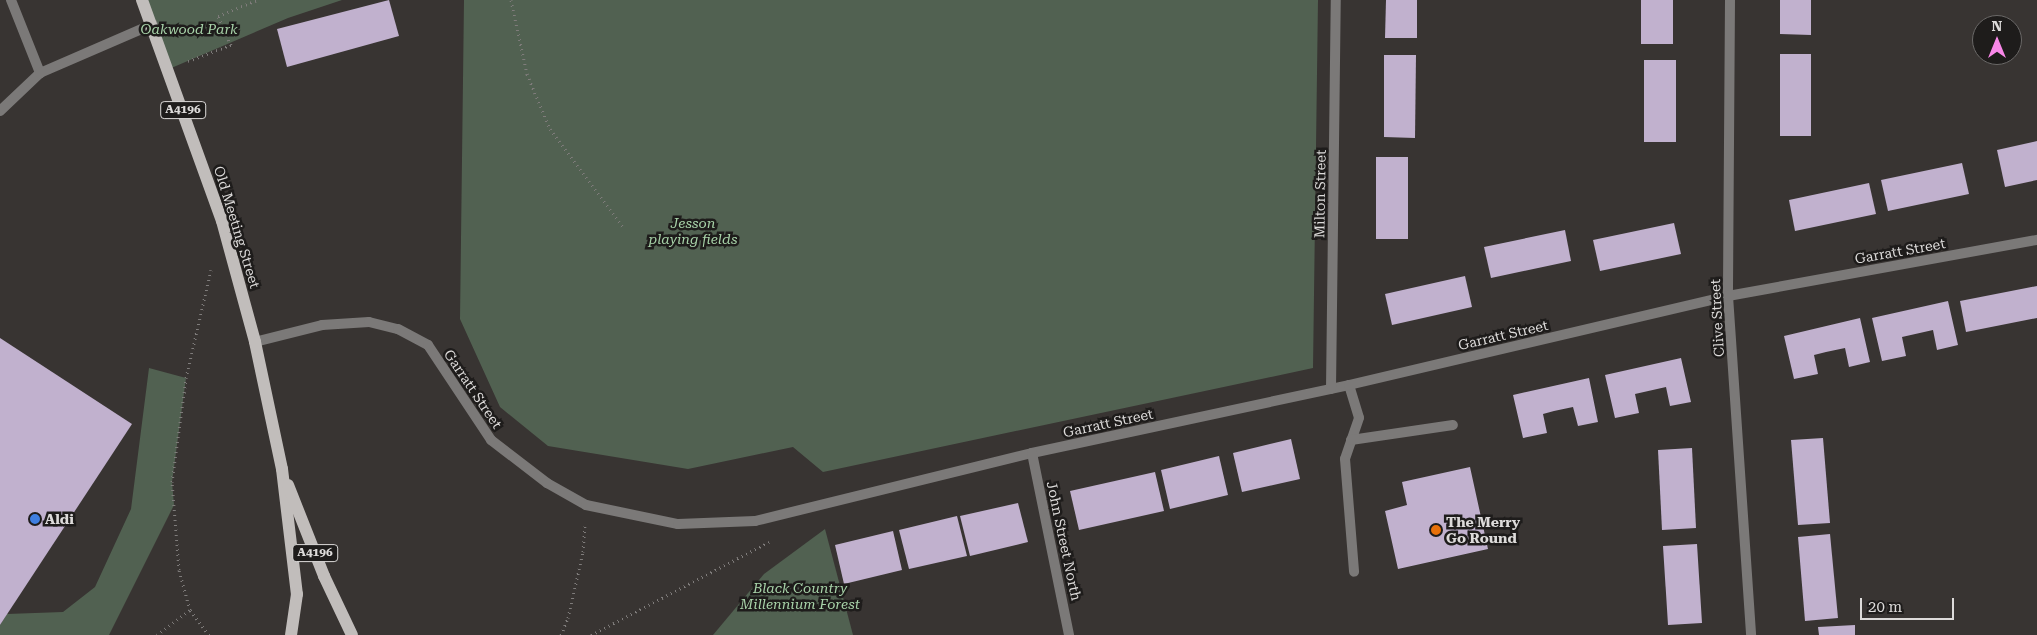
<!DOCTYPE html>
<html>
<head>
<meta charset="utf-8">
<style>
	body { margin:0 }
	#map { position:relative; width:2037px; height:635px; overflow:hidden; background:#383432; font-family:"Roboto Serif",serif }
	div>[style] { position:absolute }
	.green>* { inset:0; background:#516151 }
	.building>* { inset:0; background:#c1b1ce }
	.path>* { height:3px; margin-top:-1.5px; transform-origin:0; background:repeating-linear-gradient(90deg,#7f7c7b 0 1px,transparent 0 5px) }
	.service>* { height:10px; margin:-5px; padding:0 5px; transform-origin:5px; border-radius:5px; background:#7b7978 }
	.minor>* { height:10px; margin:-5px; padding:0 5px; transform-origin:5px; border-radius:5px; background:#7b7978 }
	.primary>* { height:12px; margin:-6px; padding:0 6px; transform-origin:6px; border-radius:6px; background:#c1bdbb }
	.dots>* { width:14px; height:14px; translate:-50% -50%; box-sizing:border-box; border:2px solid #1e1c1b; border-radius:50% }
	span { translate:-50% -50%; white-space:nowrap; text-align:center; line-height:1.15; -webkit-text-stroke:5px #1e1c1b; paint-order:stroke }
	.shield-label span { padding:1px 4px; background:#1e1c1b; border:1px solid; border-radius:4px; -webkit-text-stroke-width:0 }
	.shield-label { font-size:12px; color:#dddbda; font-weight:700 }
	.park-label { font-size:14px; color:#a7d2a8; font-style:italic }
	.street-label { font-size:14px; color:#dddbda }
	.poi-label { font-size:14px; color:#dddbda; font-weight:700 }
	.left { translate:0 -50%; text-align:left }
	.north { position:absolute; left:1972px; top:15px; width:50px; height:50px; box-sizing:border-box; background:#1e1c1b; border:1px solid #6a6867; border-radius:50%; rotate:0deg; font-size:14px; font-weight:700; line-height:20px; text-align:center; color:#dddbda }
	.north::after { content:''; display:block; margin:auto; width:18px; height:22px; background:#f987e8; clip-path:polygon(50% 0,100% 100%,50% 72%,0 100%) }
	.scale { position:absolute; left:1860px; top:598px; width:94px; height:22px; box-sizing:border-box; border:2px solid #dddbda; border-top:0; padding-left:6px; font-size:15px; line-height:18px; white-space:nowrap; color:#dddbda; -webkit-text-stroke:4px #1e1c1b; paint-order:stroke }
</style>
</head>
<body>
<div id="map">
	<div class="green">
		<div style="clip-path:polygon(148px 0,342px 0,288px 18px,169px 69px)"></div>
		<div style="clip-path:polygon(464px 0,1318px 0,1313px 368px,823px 472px,793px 447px,688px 469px,548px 446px,500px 407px,460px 319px)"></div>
		<div style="clip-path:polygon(149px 368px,186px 378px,172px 482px,174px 505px,109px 635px,0 635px,0 625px,7px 614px,63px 612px,95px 587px,131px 509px)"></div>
		<div style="clip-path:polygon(825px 529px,853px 635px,713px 635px,764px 574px)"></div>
	</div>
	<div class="building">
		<div style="clip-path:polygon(389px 0,399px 36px,287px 67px,277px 29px)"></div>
		<div style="clip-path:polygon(1386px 0,1417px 0,1417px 38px,1385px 38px)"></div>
		<div style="clip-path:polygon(1641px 0,1673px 0,1673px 44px,1641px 44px)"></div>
		<div style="clip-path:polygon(1780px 0,1811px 0,1811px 35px,1780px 34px)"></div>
		<div style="clip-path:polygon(1780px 54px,1811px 54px,1811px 136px,1780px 136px)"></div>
		<div style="clip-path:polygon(1384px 55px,1416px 55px,1415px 138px,1384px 137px)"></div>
		<div style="clip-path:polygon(1644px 60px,1676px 60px,1676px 142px,1644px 142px)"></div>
		<div style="clip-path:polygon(2037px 141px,2037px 180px,2005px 187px,1997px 150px)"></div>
		<div style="clip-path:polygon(1376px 157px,1408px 157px,1408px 239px,1376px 239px)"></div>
		<div style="clip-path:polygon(1962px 163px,1969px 194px,1888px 211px,1881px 180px)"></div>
		<div style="clip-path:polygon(1869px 183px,1876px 214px,1795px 231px,1789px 200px)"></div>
		<div style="clip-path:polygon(1674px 223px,1681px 254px,1600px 271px,1593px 240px)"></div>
		<div style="clip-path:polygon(1565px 230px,1571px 261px,1491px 278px,1484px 247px)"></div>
		<div style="clip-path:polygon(1465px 276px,1472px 307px,1392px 325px,1385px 294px)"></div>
		<div style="clip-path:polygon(2037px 286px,2037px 318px,1966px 332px,1960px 301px)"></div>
		<div style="clip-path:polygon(1948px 301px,1958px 345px,1937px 350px,1933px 330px,1902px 337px,1906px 356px,1882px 361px,1872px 318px)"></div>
		<div style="clip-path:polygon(1860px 318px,1870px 362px,1849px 367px,1845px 348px,1826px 352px,1814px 355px,1818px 374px,1794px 379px,1784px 336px)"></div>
		<div style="clip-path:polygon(0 338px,132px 424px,0 625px)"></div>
		<div style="clip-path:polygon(1681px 358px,1691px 402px,1670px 406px,1666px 387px,1635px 394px,1639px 413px,1615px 418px,1605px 375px)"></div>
		<div style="clip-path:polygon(1589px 378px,1598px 422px,1578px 426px,1573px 407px,1554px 411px,1543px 414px,1547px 433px,1523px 438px,1513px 395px)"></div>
		<div style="clip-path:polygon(1823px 438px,1830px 523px,1798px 525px,1791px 440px)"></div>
		<div style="clip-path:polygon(1291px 439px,1300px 479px,1242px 492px,1233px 453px)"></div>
		<div style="clip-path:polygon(1692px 448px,1696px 528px,1662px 530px,1658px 450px)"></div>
		<div style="clip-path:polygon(1219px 456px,1228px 495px,1170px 509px,1161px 470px)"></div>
		<div style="clip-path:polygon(1470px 467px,1488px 549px,1398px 569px,1385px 511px,1407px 505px,1402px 482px)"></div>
		<div style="clip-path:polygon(1155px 472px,1164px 511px,1079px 530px,1070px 491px)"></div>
		<div style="clip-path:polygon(1018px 503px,1028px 542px,970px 556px,960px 516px)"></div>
		<div style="clip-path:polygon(957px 516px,967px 556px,909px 569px,899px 530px)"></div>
		<div style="clip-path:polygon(893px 531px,902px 570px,844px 584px,835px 545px)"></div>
		<div style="clip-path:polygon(1830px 534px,1838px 618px,1805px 621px,1798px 537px)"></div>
		<div style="clip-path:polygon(1697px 544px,1702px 623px,1668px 625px,1663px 546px)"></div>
		<div style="clip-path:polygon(1855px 625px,1855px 635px,1819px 635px,1818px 627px)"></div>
	</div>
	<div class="path">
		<div style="left:511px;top:0;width:76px;rotate:77.8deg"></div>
		<div style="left:527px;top:74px;width:60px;rotate:67.3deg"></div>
		<div style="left:550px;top:129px;width:121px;rotate:53.4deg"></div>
		<div style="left:188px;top:61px;width:46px;rotate:-20.4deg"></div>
		<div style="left:231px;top:45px;width:32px;rotate:-114deg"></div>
		<div style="left:218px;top:16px;width:42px;rotate:-22.3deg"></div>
		<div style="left:157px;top:635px;width:41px;rotate:-37.1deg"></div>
		<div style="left:209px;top:635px;width:31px;rotate:-127deg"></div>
		<div style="left:190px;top:610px;width:41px;rotate:-105.4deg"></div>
		<div style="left:179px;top:570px;width:88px;rotate:-94.5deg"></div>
		<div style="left:172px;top:482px;width:105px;rotate:-82.3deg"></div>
		<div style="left:186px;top:378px;width:111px;rotate:-77deg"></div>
		<div style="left:561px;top:635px;width:18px;rotate:-68deg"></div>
		<div style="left:568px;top:618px;width:68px;rotate:-77.2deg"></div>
		<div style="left:583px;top:552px;width:26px;rotate:-86deg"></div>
		<div style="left:591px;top:635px;width:201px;rotate:-27.6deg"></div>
	</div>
	<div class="service">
		<div style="left:1349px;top:385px;width:34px;rotate:73deg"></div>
		<div style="left:1359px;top:418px;width:43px;rotate:108.9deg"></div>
		<div style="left:1345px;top:459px;width:113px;rotate:85.4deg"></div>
		<div style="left:1351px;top:440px;width:103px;rotate:-8.4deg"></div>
	</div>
	<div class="minor">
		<div style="left:11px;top:0;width:79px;rotate:68.3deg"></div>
		<div style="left:1730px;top:0;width:296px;rotate:90.4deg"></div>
		<div style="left:1728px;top:296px;width:340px;rotate:86.1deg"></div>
		<div style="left:0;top:111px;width:55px;rotate:-43.5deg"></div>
		<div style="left:40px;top:73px;width:123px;rotate:-23.4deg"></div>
		<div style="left:255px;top:342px;width:69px;rotate:-14.2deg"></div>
		<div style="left:322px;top:325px;width:47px;rotate:-3.7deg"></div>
		<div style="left:369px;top:322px;width:30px;rotate:14deg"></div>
		<div style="left:398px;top:329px;width:34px;rotate:28deg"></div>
		<div style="left:428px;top:345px;width:114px;rotate:56.4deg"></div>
		<div style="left:491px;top:440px;width:71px;rotate:37.5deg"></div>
		<div style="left:547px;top:483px;width:45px;rotate:29.4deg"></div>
		<div style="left:586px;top:505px;width:94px;rotate:11.7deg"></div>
		<div style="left:678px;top:524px;width:77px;rotate:-2.2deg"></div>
		<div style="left:755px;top:521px;width:285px;rotate:-13.8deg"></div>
		<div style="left:1032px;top:453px;width:324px;rotate:-12.1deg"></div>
		<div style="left:1349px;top:385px;width:389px;rotate:-13.2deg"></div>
		<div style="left:1728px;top:296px;width:314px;rotate:-10.3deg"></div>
		<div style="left:1331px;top:389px;width:389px;rotate:-89.3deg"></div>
		<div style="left:1032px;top:453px;width:186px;rotate:78.5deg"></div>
	</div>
	<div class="primary">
		<div style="left:142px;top:0;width:235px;rotate:70.1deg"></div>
		<div style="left:222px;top:221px;width:125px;rotate:74.7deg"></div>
		<div style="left:255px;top:342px;width:130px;rotate:78deg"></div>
		<div style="left:282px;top:469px;width:126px;rotate:83.2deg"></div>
		<div style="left:297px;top:594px;width:41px;rotate:98.3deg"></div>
		<div style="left:288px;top:485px;width:98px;rotate:68.4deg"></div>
		<div style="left:324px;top:576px;width:65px;rotate:64.6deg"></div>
	</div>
	<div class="dots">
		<div style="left:35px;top:519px;background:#3f7fe0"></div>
		<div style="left:1436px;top:530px;background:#e8710a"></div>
	</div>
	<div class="shield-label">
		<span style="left:183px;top:110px">A4196</span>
		<span style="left:315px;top:553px">A4196</span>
	</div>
	<div class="park-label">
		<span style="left:189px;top:29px">Oakwood Park</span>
		<span style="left:693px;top:231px">Jesson<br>playing fields</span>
		<span style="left:800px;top:596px">Black Country<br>Millennium Forest</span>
	</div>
	<div class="street-label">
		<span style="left:1320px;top:194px;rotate:-89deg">Milton Street</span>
		<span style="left:237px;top:227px;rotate:73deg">Old Meeting Street</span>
		<span style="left:1900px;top:251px;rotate:-10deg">Garratt Street</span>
		<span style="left:1717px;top:318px;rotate:-93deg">Clive Street</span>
		<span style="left:1503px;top:335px;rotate:-13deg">Garratt Street</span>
		<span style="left:473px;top:389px;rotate:56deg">Garratt Street</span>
		<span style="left:1108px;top:423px;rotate:-12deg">Garratt Street</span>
		<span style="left:1064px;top:541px;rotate:78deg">John Street North</span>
	</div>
	<div class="poi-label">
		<span class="left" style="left:45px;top:519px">Aldi</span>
		<span class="left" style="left:1446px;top:530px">The Merry<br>Go Round</span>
	</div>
	<div class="north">N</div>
	<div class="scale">20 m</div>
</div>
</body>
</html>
